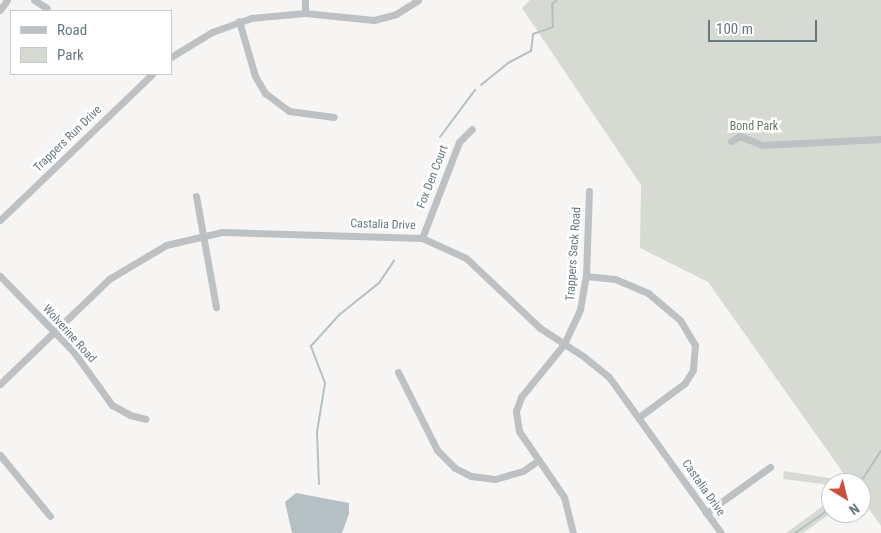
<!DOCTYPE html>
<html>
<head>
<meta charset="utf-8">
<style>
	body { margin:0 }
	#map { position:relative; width:881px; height:533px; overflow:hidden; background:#f6f5f3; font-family:"Roboto Condensed",sans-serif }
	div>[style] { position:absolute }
	.green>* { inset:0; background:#d6dad2 }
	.water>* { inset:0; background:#b4c0c3 }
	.stream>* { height:2px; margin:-1px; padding:0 1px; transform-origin:1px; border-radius:1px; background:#b4c0c3 }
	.street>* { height:7px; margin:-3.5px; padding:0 3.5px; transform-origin:3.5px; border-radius:3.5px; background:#bdc1c4 }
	span { translate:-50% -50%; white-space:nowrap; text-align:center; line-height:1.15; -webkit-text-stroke:5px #fff; paint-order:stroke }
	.park-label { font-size:12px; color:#6c7866 }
	.street-label { font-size:12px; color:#687880 }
	.legend { position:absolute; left:10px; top:10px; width:162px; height:65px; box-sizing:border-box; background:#fff; border:1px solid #c3c9cc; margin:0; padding:6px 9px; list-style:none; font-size:15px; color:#687880 }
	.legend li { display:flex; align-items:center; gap:10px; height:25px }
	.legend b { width:25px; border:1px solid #c3c9cc }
	.north { position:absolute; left:821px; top:473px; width:50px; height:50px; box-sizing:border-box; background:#fff; border:1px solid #c3c9cc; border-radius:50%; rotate:144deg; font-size:14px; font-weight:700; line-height:20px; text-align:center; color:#687880 }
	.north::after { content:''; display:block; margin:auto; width:18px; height:22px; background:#cd4f3c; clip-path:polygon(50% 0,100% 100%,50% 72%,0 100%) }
	.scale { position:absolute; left:708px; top:20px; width:109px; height:22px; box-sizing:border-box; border:2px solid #687880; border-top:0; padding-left:6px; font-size:15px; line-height:18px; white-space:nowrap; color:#687880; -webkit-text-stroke:4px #fff; paint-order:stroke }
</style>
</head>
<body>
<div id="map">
	<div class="green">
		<div style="clip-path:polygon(530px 0,881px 0,881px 526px,869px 509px,861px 509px,861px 483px,831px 485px,783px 479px,784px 471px,849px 481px,708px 282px,640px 248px,641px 185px,522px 8px)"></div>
		<div style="clip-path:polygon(831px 500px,831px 513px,803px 533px,786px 533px)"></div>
	</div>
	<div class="water">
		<div style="clip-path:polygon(296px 493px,349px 503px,349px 514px,342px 533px,292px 533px,285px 502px)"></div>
	</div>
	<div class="stream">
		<div style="left:481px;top:85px;width:35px;rotate:-39deg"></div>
		<div style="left:508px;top:63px;width:26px;rotate:-28deg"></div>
		<div style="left:531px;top:51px;width:17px;rotate:-83deg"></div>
		<div style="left:533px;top:34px;width:21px;rotate:-19deg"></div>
		<div style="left:553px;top:27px;width:23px;rotate:-92deg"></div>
		<div style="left:552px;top:4px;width:6px;rotate:-39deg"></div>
		<div style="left:440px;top:137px;width:59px;rotate:-53.3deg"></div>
		<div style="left:424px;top:192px;width:37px;rotate:-71deg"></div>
		<div style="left:860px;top:483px;width:38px;rotate:-57deg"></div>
		<div style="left:319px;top:484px;width:52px;rotate:-92.2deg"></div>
		<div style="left:317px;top:432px;width:50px;rotate:-80.7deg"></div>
		<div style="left:325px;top:383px;width:40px;rotate:-111deg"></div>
		<div style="left:311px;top:346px;width:42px;rotate:-47.9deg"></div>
		<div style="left:339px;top:315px;width:51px;rotate:-38.7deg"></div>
		<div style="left:379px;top:283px;width:27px;rotate:-56deg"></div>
		<div style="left:795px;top:533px;width:44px;rotate:-34.8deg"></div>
	</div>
	<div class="street">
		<div style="left:34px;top:0;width:15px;rotate:32deg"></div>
		<div style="left:305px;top:0;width:13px;rotate:90deg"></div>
		<div style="left:0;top:10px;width:12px;rotate:-55deg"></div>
		<div style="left:239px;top:21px;width:57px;rotate:73.8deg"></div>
		<div style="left:255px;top:76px;width:20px;rotate:60deg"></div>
		<div style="left:265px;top:93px;width:30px;rotate:37deg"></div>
		<div style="left:289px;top:111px;width:45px;rotate:7.6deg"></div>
		<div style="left:171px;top:57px;width:48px;rotate:-31.4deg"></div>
		<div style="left:212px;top:32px;width:41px;rotate:-19.7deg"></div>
		<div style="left:251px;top:18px;width:54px;rotate:-5.3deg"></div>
		<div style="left:305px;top:13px;width:69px;rotate:5.8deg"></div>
		<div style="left:374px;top:20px;width:23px;rotate:-15deg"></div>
		<div style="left:396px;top:14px;width:26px;rotate:-32deg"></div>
		<div style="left:731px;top:141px;width:10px;rotate:-29deg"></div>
		<div style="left:740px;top:136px;width:24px;rotate:22deg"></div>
		<div style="left:762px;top:145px;width:119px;rotate:-2.9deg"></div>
		<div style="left:196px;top:196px;width:113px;rotate:79.8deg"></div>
		<div style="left:0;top:220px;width:211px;rotate:-43.8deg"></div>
		<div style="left:422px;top:238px;width:103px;rotate:-68.9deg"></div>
		<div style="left:459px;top:142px;width:18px;rotate:-45deg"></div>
		<div style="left:0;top:276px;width:105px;rotate:45.8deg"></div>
		<div style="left:73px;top:351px;width:67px;rotate:54.2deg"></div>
		<div style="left:112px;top:405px;width:21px;rotate:29deg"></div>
		<div style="left:130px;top:415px;width:16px;rotate:14deg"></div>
		<div style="left:586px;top:276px;width:29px;rotate:6deg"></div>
		<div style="left:615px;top:279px;width:36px;rotate:23deg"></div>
		<div style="left:648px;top:293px;width:42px;rotate:40.2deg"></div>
		<div style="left:680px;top:320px;width:29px;rotate:59deg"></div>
		<div style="left:695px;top:345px;width:25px;rotate:95deg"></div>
		<div style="left:693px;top:370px;width:15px;rotate:122deg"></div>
		<div style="left:685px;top:383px;width:57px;rotate:143.5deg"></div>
		<div style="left:398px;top:372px;width:87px;rotate:63.4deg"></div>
		<div style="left:437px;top:450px;width:25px;rotate:45deg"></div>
		<div style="left:455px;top:468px;width:18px;rotate:27deg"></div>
		<div style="left:471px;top:476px;width:24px;rotate:7deg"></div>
		<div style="left:495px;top:479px;width:29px;rotate:-16deg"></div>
		<div style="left:523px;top:471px;width:19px;rotate:-35deg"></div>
		<div style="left:0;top:384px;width:151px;rotate:-43.9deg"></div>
		<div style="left:109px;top:279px;width:66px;rotate:-30.8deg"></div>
		<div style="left:166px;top:245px;width:57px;rotate:-13.1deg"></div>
		<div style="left:222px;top:232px;width:200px;rotate:1.7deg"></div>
		<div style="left:422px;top:238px;width:48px;rotate:24.4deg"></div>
		<div style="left:466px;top:258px;width:102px;rotate:43.4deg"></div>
		<div style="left:540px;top:328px;width:51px;rotate:33.1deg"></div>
		<div style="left:583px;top:356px;width:33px;rotate:39deg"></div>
		<div style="left:609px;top:377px;width:192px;rotate:54.3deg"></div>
		<div style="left:0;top:455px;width:79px;rotate:50.7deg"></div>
		<div style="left:706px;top:513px;width:79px;rotate:-35.7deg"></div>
		<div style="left:573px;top:533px;width:37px;rotate:-104deg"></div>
		<div style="left:564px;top:497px;width:80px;rotate:-124.3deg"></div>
		<div style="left:519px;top:431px;width:20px;rotate:-99deg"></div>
		<div style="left:516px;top:411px;width:15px;rotate:-70deg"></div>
		<div style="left:521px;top:397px;width:68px;rotate:-50.9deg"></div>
		<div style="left:564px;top:344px;width:38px;rotate:-65deg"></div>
		<div style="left:580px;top:309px;width:34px;rotate:-80deg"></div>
		<div style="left:586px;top:276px;width:85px;rotate:-88deg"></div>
	</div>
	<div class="park-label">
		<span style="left:754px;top:127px">Bond Park</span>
	</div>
	<div class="street-label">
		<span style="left:68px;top:139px;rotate:-44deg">Trappers Run Drive</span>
		<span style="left:433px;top:177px;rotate:-69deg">Fox Den Court</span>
		<span style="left:383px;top:225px;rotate:2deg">Castalia Drive</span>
		<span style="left:574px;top:254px;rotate:-86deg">Trappers Sack Road</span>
		<span style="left:69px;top:334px;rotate:48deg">Wolverine Road</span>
		<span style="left:703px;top:488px;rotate:55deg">Castalia Drive</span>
	</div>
	<ul class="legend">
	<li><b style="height:6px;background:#bdc1c4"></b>Road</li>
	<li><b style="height:14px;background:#d6dad2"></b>Park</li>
	</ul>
	<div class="north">N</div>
	<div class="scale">100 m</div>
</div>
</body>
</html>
